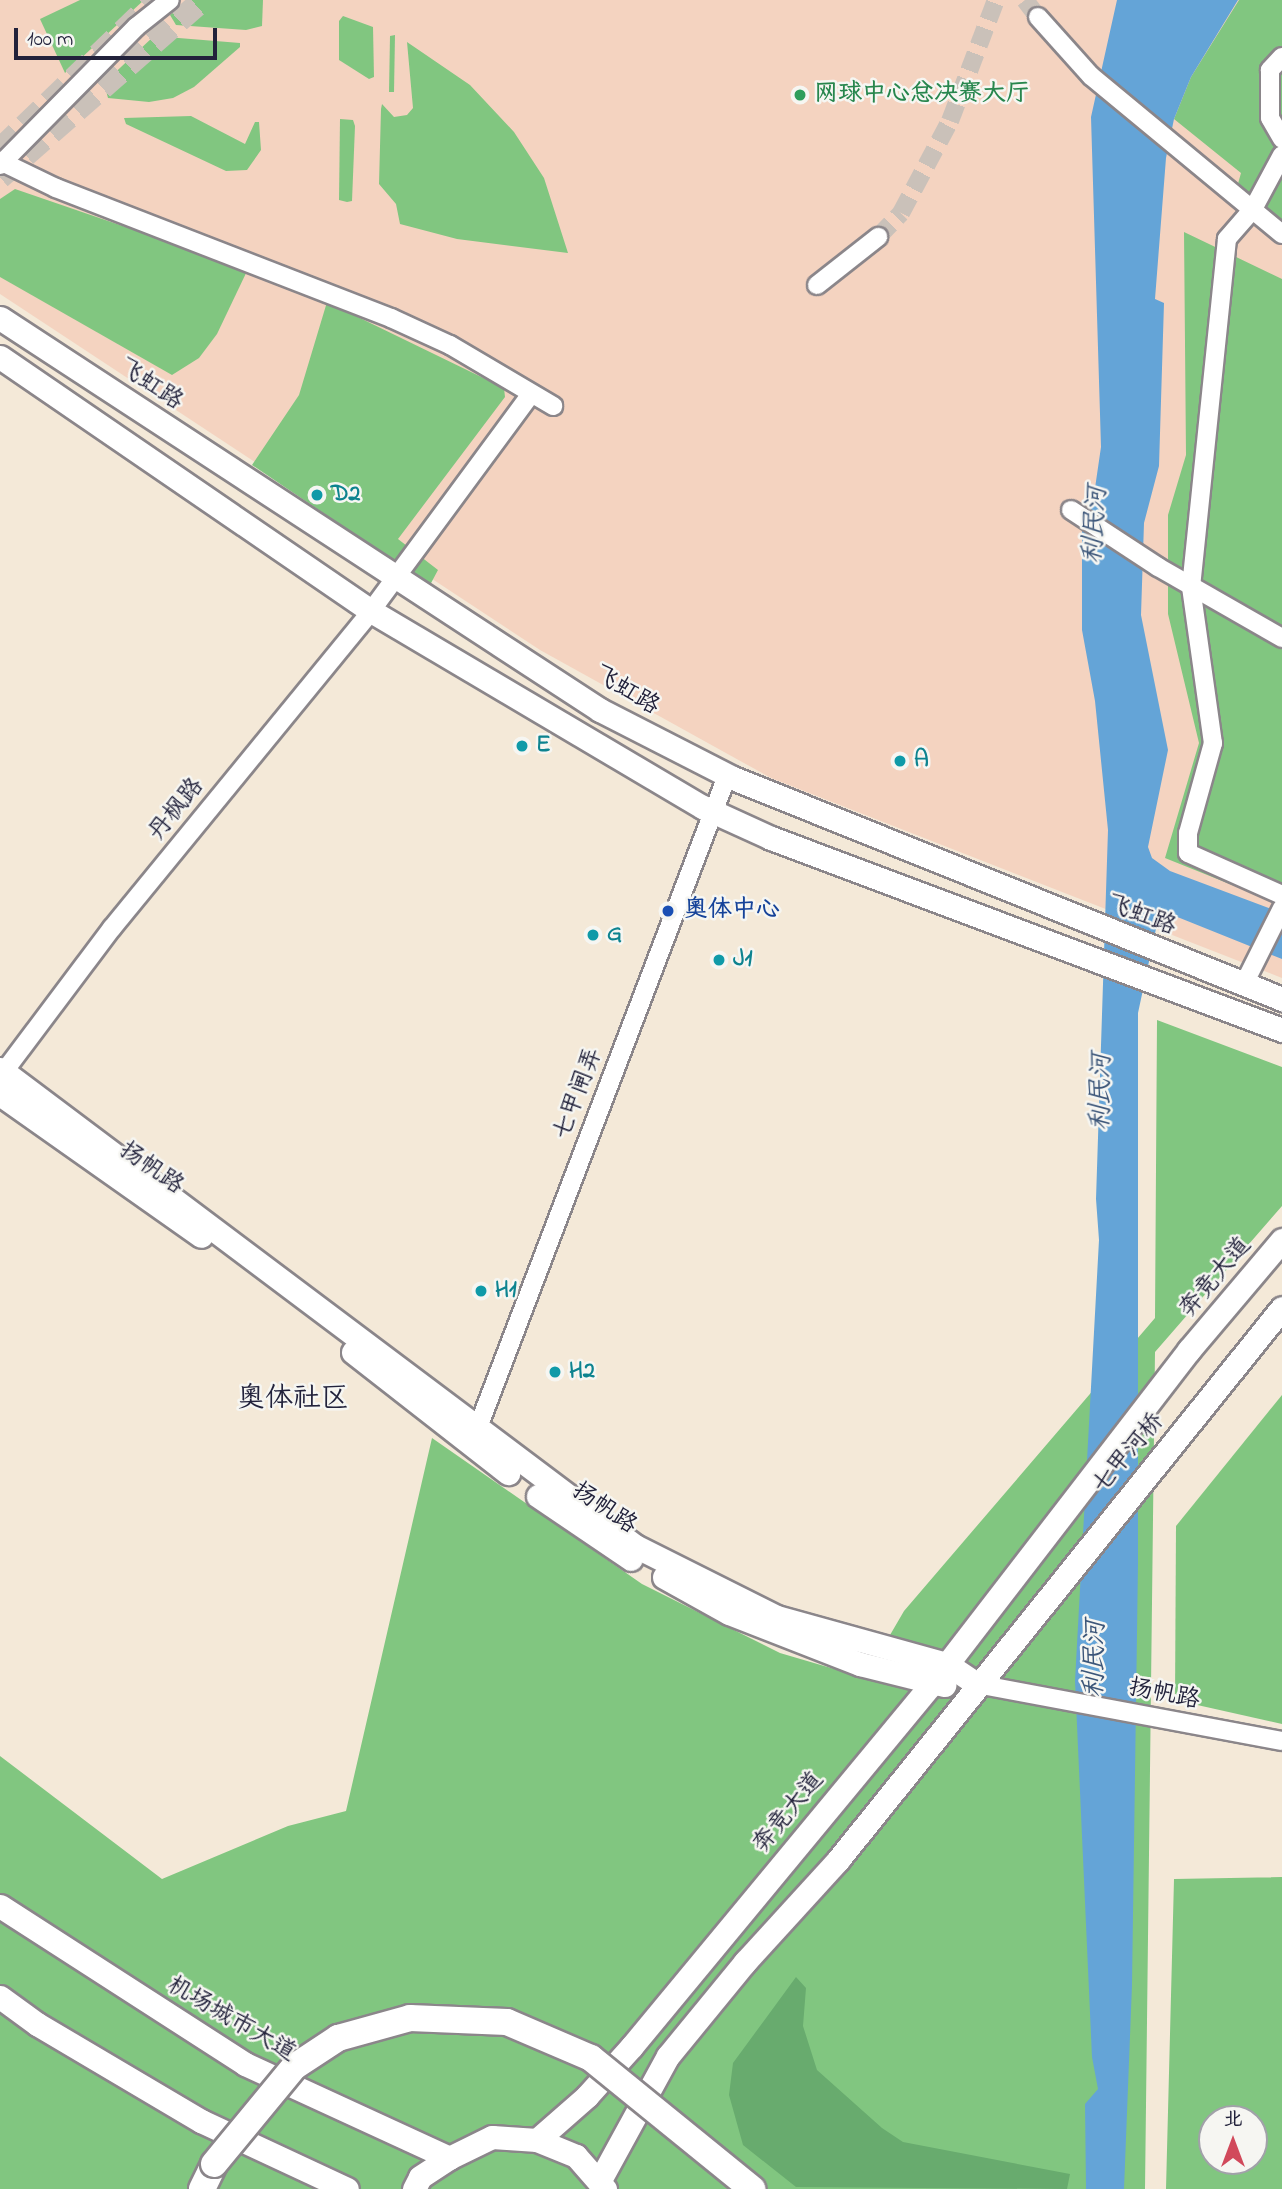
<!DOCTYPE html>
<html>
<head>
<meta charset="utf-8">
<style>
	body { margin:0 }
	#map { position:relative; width:1282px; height:2189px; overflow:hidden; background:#f4e9d8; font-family:"Indie Flower","LXGW WenKai TC",sans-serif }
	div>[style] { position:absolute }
	.built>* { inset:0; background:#f4d3c0 }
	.green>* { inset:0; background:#81c680 }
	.forest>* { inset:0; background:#68ab6e }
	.water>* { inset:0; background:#64a4d7 }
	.minor-tunnel>* { height:18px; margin-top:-9px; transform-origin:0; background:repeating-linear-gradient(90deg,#cac1b9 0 18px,transparent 0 27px) }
	.major-tunnel>* { height:23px; margin-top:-11.5px; transform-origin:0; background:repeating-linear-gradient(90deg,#cac1b9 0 23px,transparent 0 34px) }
	.roads { filter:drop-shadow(2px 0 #8b868a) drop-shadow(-2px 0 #8b868a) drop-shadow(0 2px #8b868a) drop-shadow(0 -2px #8b868a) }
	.minor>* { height:18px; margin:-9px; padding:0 9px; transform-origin:9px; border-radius:9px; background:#fff }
	.major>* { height:23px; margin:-11.5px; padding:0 11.5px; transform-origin:11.5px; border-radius:11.5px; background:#fff }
	.highway>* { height:26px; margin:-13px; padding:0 13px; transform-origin:13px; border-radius:13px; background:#fff }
	.bridges { filter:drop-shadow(2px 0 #8b868a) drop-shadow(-2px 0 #8b868a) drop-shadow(0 2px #8b868a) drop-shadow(0 -2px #8b868a) }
	.highway-bridge>* { height:26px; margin:-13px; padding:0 13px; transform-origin:13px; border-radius:13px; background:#fff }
	.dots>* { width:19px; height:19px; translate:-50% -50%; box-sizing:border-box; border:4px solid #f6f6f2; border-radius:50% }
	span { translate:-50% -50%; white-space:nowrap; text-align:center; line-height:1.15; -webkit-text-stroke:5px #f6f6f2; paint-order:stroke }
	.leisure-label { font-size:24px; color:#27864d; font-weight:700 }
	.left { translate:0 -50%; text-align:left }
	.street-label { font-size:24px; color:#22223b }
	.culture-label { font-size:24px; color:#0d838f; font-weight:700 }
	.transit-label { font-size:24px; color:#164399; font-weight:700 }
	.water-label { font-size:26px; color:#3c5679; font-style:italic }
	.quarter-label { font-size:28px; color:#22223b }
	.north { position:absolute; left:1198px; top:2105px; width:70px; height:70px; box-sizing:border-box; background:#f6f6f2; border:2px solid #a1a1a9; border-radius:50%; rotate:0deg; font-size:19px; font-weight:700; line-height:28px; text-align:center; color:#22223b }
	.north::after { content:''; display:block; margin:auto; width:24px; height:32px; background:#d1495b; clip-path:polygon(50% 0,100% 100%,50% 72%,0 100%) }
	.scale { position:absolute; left:14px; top:28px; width:203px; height:32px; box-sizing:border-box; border:4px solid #22223b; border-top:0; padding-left:9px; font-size:21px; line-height:24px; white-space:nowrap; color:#22223b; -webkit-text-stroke:5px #f6f6f2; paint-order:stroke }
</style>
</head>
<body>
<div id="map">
	<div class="built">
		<div style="clip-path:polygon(0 0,1282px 0,1282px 978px,771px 778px,540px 650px,0 294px)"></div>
	</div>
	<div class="green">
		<div style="clip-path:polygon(80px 0,144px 0,65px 73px,40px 19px)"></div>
		<div style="clip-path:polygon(190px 0,263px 0,262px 26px,246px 30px,176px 25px,170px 15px)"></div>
		<div style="clip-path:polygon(1239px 0,1282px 0,1282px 237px,1253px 224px,1232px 205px,1241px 173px,1174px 119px,1191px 77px)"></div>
		<div style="clip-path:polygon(343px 16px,373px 27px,374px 77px,369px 79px,339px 60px,339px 21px)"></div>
		<div style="clip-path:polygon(395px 35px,394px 92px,389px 92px,390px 36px)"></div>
		<div style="clip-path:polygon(154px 36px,240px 43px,240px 47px,194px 87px,173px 98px,149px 102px,108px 98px,104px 83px)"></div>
		<div style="clip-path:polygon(407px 42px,470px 85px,514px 132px,544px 178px,568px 253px,457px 239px,400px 224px,396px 204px,379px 184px,381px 109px,382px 104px,394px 117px,407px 115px,413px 108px)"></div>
		<div style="clip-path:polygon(191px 116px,245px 144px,255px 122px,259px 122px,261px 150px,247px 170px,226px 171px,126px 124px,124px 118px)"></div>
		<div style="clip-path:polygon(340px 119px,353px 120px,355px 126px,352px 201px,347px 202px,339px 200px)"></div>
		<div style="clip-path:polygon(15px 189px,248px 269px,217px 334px,199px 358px,172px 375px,0 277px,0 199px)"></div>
		<div style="clip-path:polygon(1184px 232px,1282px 279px,1282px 905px,1165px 858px,1199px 743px,1168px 614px,1168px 515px,1186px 455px)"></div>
		<div style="clip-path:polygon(327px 302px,504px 388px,505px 397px,398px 539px,438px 570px,430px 585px,252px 465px,299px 395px)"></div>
		<div style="clip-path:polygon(1157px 1020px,1282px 1067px,1282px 1206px,1155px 1352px,1145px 2189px,0 2189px,0 1756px,162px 1879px,288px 1826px,346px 1811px,432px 1438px,642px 1584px,780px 1653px,865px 1678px,904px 1611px,1155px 1318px)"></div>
		<div style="clip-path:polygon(1282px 1395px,1282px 1724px,1175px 1700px,1176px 1526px)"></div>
		<div style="clip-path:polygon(evenodd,1282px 1877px,1282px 2189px,1166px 2189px,1174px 1879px,1282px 1877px,1212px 2119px,1254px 2119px,1254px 2161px,1212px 2161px,1212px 2119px)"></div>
	</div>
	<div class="forest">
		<div style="clip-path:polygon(796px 1977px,806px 1988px,803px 2026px,817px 2070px,882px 2128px,903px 2142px,1070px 2174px,1067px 2189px,796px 2187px,743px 2145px,729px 2095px,733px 2063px)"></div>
	</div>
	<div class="water">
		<div style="clip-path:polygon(1117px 0,1238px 0,1191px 77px,1174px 119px,1166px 158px,1155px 299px,1164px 303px,1159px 466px,1144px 523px,1141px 615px,1168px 750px,1148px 847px,1152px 858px,1170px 871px,1282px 913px,1282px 959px,1160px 910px,1138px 1013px,1138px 1563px,1132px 1985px,1124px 2189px,1086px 2189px,1085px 2104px,1098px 2089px,1092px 2057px,1075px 1681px,1099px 1240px,1096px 1199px,1108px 830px,1095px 701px,1082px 630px,1082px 522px,1095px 488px,1101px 447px,1091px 117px)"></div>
	</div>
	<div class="minor-tunnel">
		<div style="left:1025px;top:0;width:21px;rotate:53deg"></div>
		<div style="left:878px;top:237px;width:33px;rotate:-46deg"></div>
		<div style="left:901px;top:213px;width:104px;rotate:-62deg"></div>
		<div style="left:950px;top:121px;width:129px;rotate:-69.2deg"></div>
	</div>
	<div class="major-tunnel">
		<div style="left:0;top:149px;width:215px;rotate:-43.9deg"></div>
		<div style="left:0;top:177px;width:269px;rotate:-41.2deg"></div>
	</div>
	<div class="roads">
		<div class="minor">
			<div style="left:1038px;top:17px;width:79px;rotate:48.1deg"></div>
			<div style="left:1091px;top:76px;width:248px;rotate:39.6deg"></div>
			<div style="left:1282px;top:57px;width:18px;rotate:133deg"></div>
			<div style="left:1270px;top:70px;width:48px;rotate:90deg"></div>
			<div style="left:1270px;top:118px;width:24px;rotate:60deg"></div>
			<div style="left:1282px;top:155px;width:61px;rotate:118.2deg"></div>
			<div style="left:1253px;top:209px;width:40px;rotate:131deg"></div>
			<div style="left:1227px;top:239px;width:350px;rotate:95.9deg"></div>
			<div style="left:1191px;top:587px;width:158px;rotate:82deg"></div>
			<div style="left:1213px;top:743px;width:93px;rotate:105.5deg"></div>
			<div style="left:1188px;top:833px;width:20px;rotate:90deg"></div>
			<div style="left:1188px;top:853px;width:103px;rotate:24.1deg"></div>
			<div style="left:0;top:161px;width:62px;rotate:25.7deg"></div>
			<div style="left:56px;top:188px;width:359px;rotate:21.2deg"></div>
			<div style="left:391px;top:318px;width:65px;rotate:24.6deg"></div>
			<div style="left:450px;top:345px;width:120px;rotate:30.6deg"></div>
			<div style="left:0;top:165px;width:194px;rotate:-45.4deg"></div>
			<div style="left:136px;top:27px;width:43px;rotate:-38.5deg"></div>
			<div style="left:817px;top:285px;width:78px;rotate:-38.2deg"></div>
			<div style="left:1071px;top:510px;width:104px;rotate:33.2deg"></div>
			<div style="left:1158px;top:567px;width:143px;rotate:29.8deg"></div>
			<div style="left:1244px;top:984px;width:85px;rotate:-63.4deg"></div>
			<div style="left:0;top:1077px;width:186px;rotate:-53.1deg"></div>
			<div style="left:112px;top:928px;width:409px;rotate:-50.7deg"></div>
			<div style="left:371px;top:611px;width:270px;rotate:-53.6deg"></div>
			<div style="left:477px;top:1430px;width:700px;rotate:-69.08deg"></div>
			<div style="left:977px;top:1684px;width:310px;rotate:10.6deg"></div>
		</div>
		<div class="major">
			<div style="left:0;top:318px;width:717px;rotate:33.16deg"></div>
			<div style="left:600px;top:710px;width:149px;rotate:27.1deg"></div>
			<div style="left:733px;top:778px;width:592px;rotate:21.93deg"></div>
			<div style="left:0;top:357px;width:450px;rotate:34.4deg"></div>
			<div style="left:371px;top:611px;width:386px;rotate:30.6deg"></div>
			<div style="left:703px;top:807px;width:75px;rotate:24.5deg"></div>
			<div style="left:771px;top:838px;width:546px;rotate:20.59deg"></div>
			<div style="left:0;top:1069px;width:794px;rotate:36.91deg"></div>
			<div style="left:635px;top:1546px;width:159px;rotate:26.6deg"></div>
			<div style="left:777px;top:1617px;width:176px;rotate:15.5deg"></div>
			<div style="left:947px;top:1664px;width:36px;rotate:34deg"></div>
			<div style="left:0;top:1094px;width:246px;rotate:35.2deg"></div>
			<div style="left:353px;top:1352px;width:197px;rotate:38deg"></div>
			<div style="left:538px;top:1496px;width:112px;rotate:34.1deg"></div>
			<div style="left:664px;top:1577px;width:74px;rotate:29deg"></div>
			<div style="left:729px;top:1613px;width:141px;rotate:21.3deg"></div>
			<div style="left:860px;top:1664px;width:87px;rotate:14deg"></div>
			<div style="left:0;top:1906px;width:292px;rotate:32.8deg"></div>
			<div style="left:245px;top:2064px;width:225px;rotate:24.7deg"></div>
			<div style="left:0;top:1997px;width:46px;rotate:36.1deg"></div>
			<div style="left:37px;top:2024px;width:191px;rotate:30.6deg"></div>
			<div style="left:201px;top:2121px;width:161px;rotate:25deg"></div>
			<div style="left:537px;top:2140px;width:67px;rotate:-41.3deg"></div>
			<div style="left:587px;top:2096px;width:67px;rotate:-48deg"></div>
			<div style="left:632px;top:2046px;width:469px;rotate:-50.4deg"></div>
			<div style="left:931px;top:1685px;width:423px;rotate:-52.4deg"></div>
			<div style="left:1189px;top:1350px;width:144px;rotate:-49.8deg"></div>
			<div style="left:600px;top:2180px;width:141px;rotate:-61.3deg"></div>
			<div style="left:668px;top:2056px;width:122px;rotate:-50.7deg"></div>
			<div style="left:745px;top:1962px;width:138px;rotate:-47.6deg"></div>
			<div style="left:838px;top:1860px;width:708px;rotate:-51.19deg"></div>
			<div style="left:414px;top:2189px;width:13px;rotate:-63deg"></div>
			<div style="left:420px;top:2177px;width:35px;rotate:-33deg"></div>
			<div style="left:449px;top:2158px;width:48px;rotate:-26deg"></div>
			<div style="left:492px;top:2137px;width:45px;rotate:3.8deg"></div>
			<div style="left:537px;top:2140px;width:42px;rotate:22.3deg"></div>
			<div style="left:576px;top:2156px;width:44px;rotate:48.7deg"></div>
		</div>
		<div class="highway">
			<div style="left:202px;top:2189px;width:28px;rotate:-64deg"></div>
		</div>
	</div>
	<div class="bridges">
		<div class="highway-bridge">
			<div style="left:214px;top:2164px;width:126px;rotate:-50.5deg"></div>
			<div style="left:294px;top:2067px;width:53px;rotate:-33.4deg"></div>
			<div style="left:338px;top:2038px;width:75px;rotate:-15.5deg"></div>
			<div style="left:410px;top:2018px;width:97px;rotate:2.4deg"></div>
			<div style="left:507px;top:2022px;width:91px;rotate:23.2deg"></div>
			<div style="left:591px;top:2058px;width:208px;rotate:39.1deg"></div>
		</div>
	</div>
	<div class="dots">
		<div style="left:800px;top:95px;background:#2e9e5b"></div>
		<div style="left:317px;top:495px;background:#0f9aa8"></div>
		<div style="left:522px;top:746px;background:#0f9aa8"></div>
		<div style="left:900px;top:761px;background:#0f9aa8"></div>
		<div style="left:668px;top:911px;background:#1a4fb4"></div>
		<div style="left:593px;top:935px;background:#0f9aa8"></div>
		<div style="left:719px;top:960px;background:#0f9aa8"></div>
		<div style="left:481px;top:1291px;background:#0f9aa8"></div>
		<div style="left:555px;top:1372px;background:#0f9aa8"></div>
	</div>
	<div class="leisure-label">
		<span class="left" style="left:814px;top:95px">网球中心总决赛大厅</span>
	</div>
	<div class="street-label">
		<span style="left:150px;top:385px;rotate:34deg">飞虹路</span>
		<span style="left:626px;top:691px;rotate:31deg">飞虹路</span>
		<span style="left:177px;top:810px;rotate:-51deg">丹枫路</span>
		<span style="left:1141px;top:916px;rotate:21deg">飞虹路</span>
		<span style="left:579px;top:1094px;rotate:-69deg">七甲闸弄</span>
		<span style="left:151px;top:1169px;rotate:35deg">扬帆路</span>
		<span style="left:1216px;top:1278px;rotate:-50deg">奔竞大道</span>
		<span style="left:1129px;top:1454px;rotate:-50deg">七甲河桥</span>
		<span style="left:604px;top:1509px;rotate:34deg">扬帆路</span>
		<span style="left:1164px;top:1695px;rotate:11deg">扬帆路</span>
		<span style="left:789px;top:1813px;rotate:-51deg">奔竞大道</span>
		<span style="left:231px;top:2020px;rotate:30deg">机场城市大道</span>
	</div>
	<div class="culture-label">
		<span class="left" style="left:331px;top:495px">D2</span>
		<span class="left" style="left:536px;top:746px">E</span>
		<span class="left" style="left:914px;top:761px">A</span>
		<span class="left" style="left:607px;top:935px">G</span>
		<span class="left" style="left:733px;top:960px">J1</span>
		<span class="left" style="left:495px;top:1291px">H1</span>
		<span class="left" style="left:569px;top:1372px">H2</span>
	</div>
	<div class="transit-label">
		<span class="left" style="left:684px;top:911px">奥体中心</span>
	</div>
	<div class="water-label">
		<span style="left:1097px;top:525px;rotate:-86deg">利民河</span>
		<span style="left:1103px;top:1092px;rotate:-89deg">利民河</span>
		<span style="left:1097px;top:1659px;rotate:-89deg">利民河</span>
	</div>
	<div class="quarter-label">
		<span style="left:293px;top:1400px">奥体社区</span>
	</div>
	<div class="north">北</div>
	<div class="scale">100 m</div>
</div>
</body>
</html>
